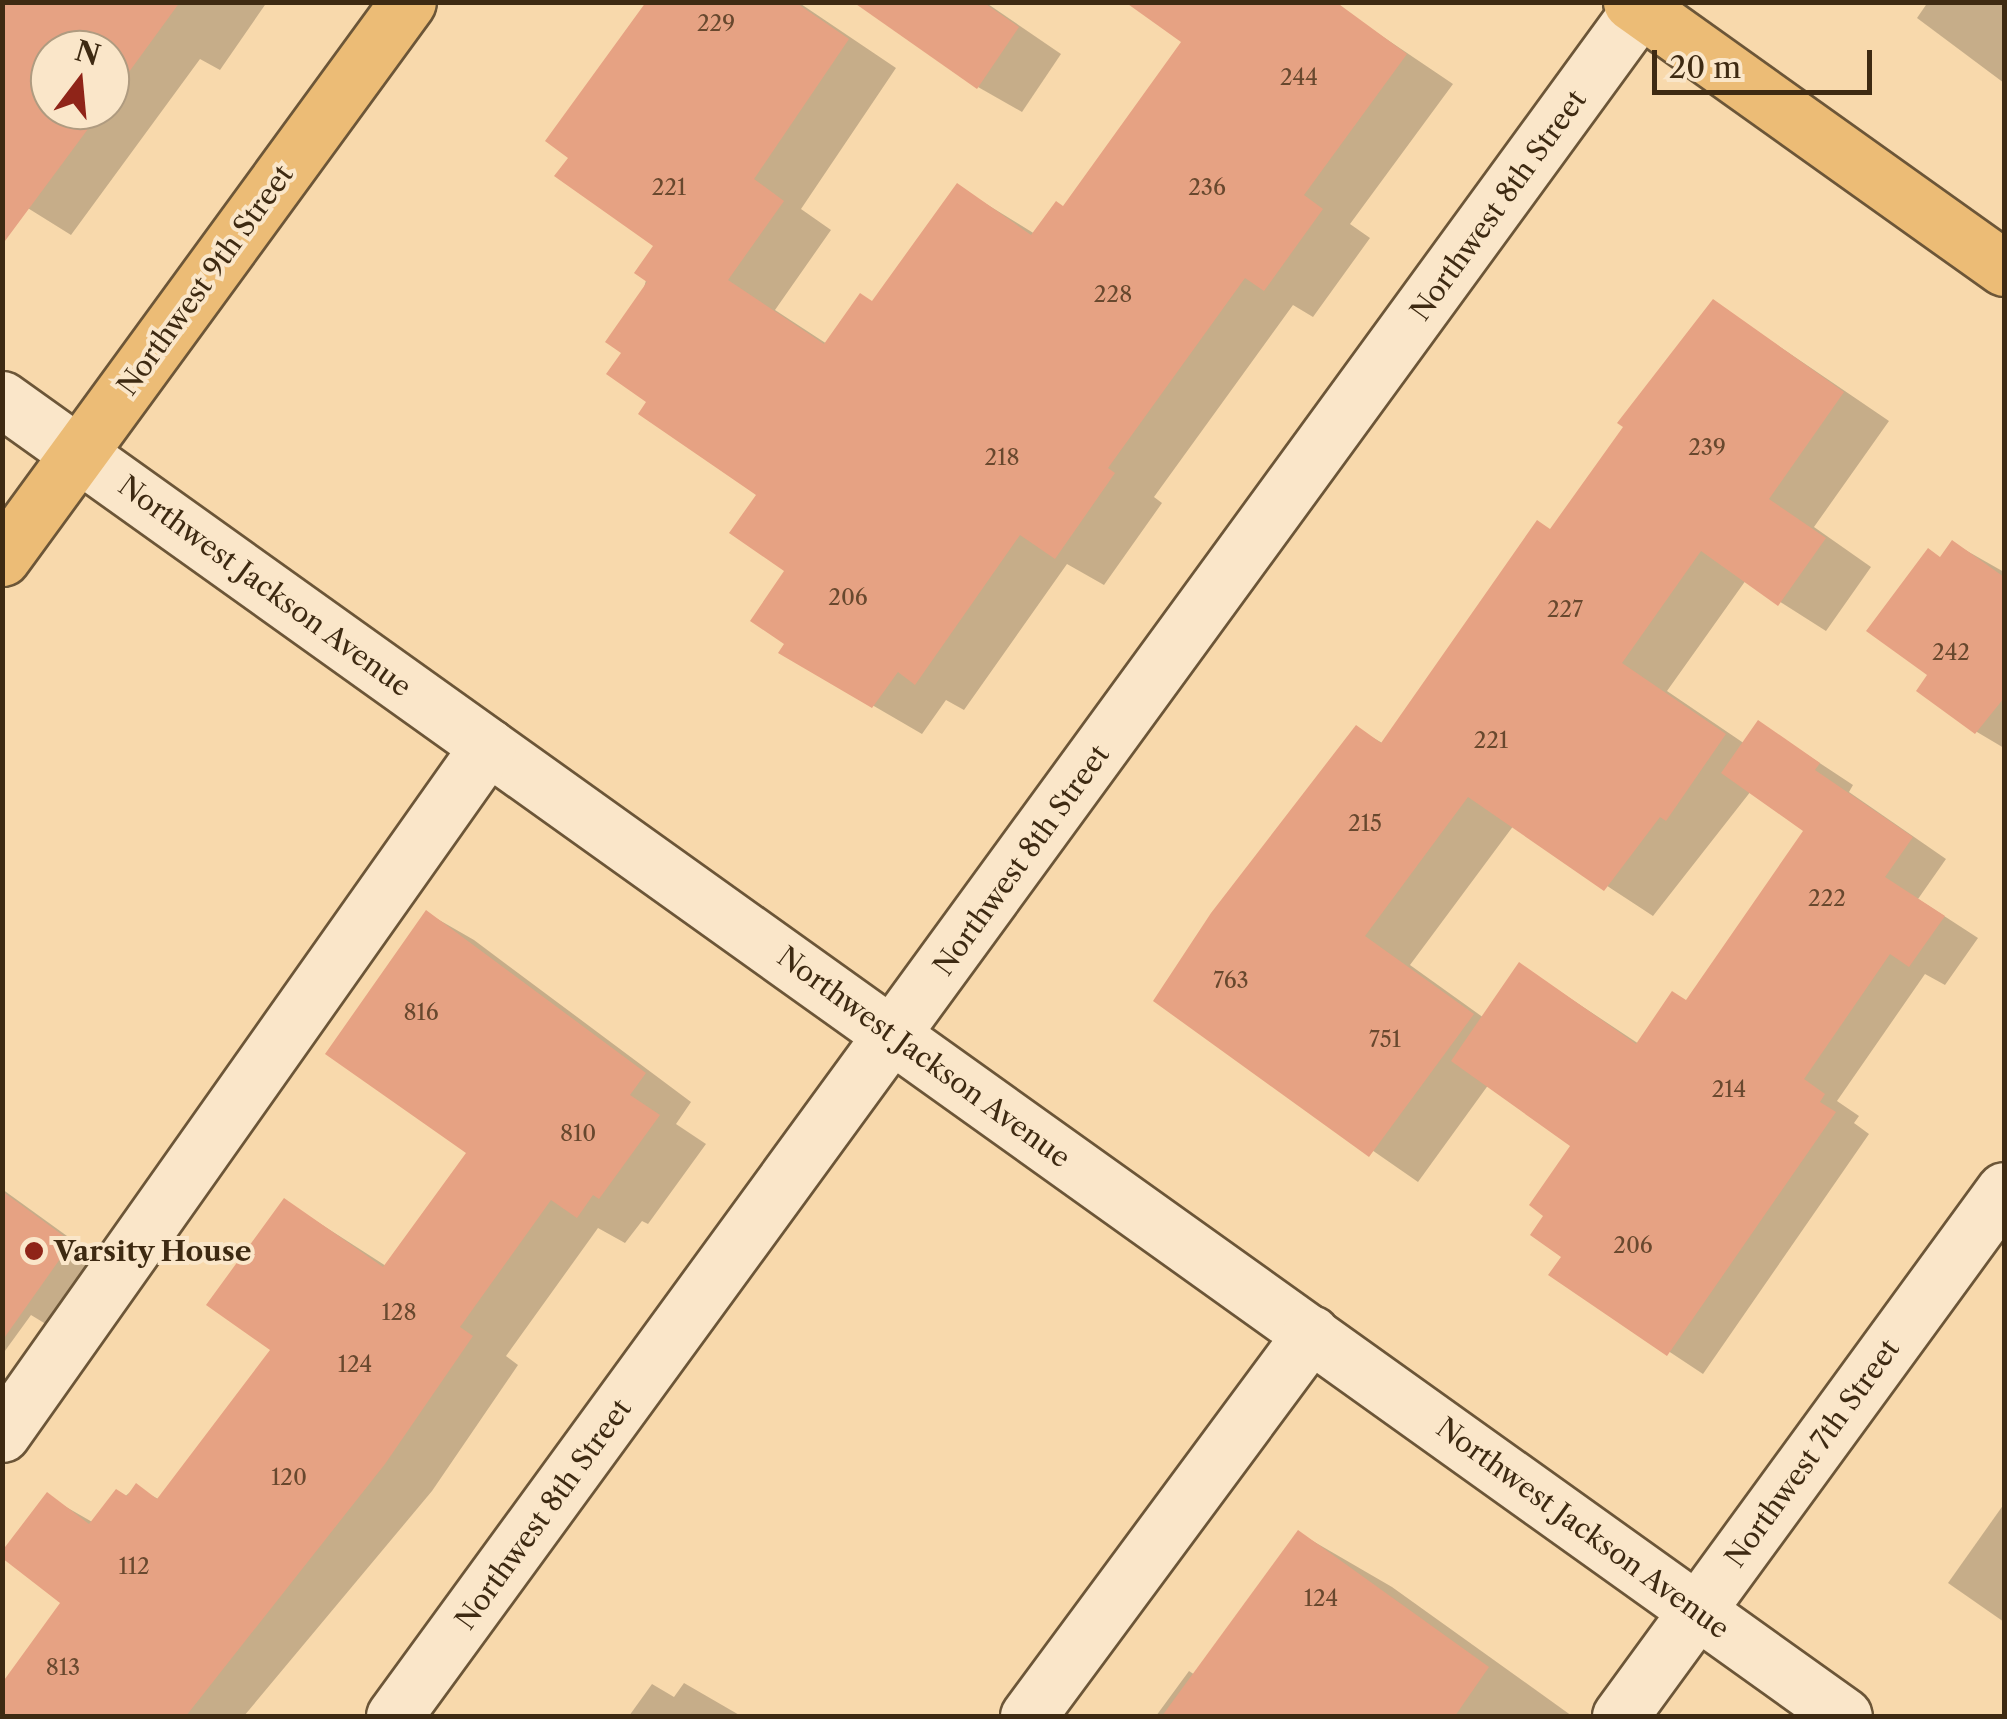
<!DOCTYPE html>
<html>
<head>
<meta charset="utf-8">
<style>
	body { margin:0 }
	#map { position:relative; width:2007px; height:1719px; overflow:hidden; background:#f8d9ac; font-family:"Libre Caslon Text",serif }
	div>[style] { position:absolute }
	.shadow>* { inset:0; background:#0003 }
	.building>* { inset:0; background:#e6a283 }
	.roads { filter:drop-shadow(2px 0 #6c5638) drop-shadow(-2px 0 #6c5638) drop-shadow(0 2px #6c5638) drop-shadow(0 -2px #6c5638) }
	.minor>* { height:55px; margin:-27.5px; padding:0 27.5px; transform-origin:27.5px; border-radius:27.5px; background:#fae6c9 }
	.major>* { height:55px; margin:-27.5px; padding:0 27.5px; transform-origin:27.5px; border-radius:27.5px; background:#ecbc76 }
	.dots>* { width:28px; height:28px; translate:-50% -50%; box-sizing:border-box; border:5px solid #fae6c9; border-radius:50% }
	span { translate:-50% -50%; white-space:nowrap; text-align:center; line-height:1.15; -webkit-text-stroke:8px #fae6c9; paint-order:stroke }
	.number-label { font-size:22px; color:#68482e }
	.number-label span { -webkit-text-stroke-width:0 }
	.street-label { font-size:28px; color:#3e2a12 }
	.poi-label { font-size:28px; color:#3e2a12; font-weight:700 }
	.left { translate:0 -50%; text-align:left }
	.frame { position:absolute; inset:0; border:5px solid #3e2a12; pointer-events:none }
	.north { position:absolute; left:30px; top:30px; width:100px; height:100px; box-sizing:border-box; background:#fae6c9; border:2px solid #af9b80; border-radius:50%; rotate:16deg; font-size:28px; font-weight:700; line-height:40px; text-align:center; color:#3e2a12 }
	.north::after { content:''; display:block; margin:auto; width:35px; height:45px; background:#8f2418; clip-path:polygon(50% 0,100% 100%,50% 72%,0 100%) }
	.scale { position:absolute; left:1652px; top:50px; width:220px; height:45px; box-sizing:border-box; border:5px solid #3e2a12; border-top:0; padding-left:12px; font-size:30px; line-height:35px; white-space:nowrap; color:#3e2a12; -webkit-text-stroke:8px #fae6c9; paint-order:stroke }
</style>
</head>
<body>
<div id="map">
	<div class="shadow">
		<div style="clip-path:polygon(evenodd,13px 2px,267px 2px,220px 70px,200px 59px,71px 235px,2px 192px,13px 2px,50px 50px,110px 50px,110px 110px,50px 110px,50px 50px)"></div>
		<div style="clip-path:polygon(647px 2px,798px 2px,896px 68px,801px 209px,831px 230px,775px 310px,827px 344px,874px 304px,957px 186px,1035px 234px,1333px 3px,1453px 84px,1350px 224px,1370px 238px,1313px 317px,1293px 305px,1154px 497px,1162px 503px,1104px 585px,1067px 564px,964px 710px,946px 700px,922px 734px,781px 652px,788px 643px,788px 570px,759px 494px,649px 402px,625px 353px,656px 246px,571px 157px)"></div>
		<div style="clip-path:polygon(919px 2px,985px 2px,1061px 54px,1022px 112px,978px 87px)"></div>
		<div style="clip-path:polygon(1928px 2px,2004px 2px,2004px 83px,1917px 18px)"></div>
		<div style="clip-path:polygon(evenodd,1714px 302px,1889px 421px,1814px 527px,1871px 567px,1826px 631px,1746px 580px,1667px 691px,1745px 744px,1759px 723px,1853px 785px,1849px 792px,1946px 859px,1918px 899px,1978px 938px,1945px 985px,1925px 974px,1837px 1101px,1859px 1116px,1854px 1123px,1869px 1134px,1703px 1374px,1552px 1274px,1564px 1256px,1547px 1215px,1573px 1146px,1489px 1084px,1418px 1182px,1156px 1000px,1356px 728px,1384px 744px,1552px 532px,1714px 302px,1751px 791px,1806px 830px,1687px 1003px,1639px 1044px,1520px 965px,1484px 1018px,1410px 965px,1514px 825px,1653px 916px,1751px 791px)"></div>
		<div style="clip-path:polygon(1953px 543px,2004px 572px,2004px 748px,1977px 732px,1931px 675px,1942px 559px)"></div>
		<div style="clip-path:polygon(427px 913px,474px 940px,691px 1102px,676px 1124px,706px 1144px,648px 1224px,642px 1221px,625px 1243px,598px 1228px,506px 1356px,518px 1365px,432px 1491px,244px 1716px,2px 1716px,2px 1687px,64px 1602px,47px 1496px,94px 1523px,136px 1487px,160px 1500px,273px 1349px,285px 1201px,386px 1266px,470px 1152px)"></div>
		<div style="clip-path:polygon(2px 1189px,103px 1262px,59px 1332px,31px 1315px,2px 1355px)"></div>
		<div style="clip-path:polygon(2004px 1504px,2004px 1622px,1948px 1583px)"></div>
		<div style="clip-path:polygon(1299px 1533px,1392px 1587px,1572px 1716px,1156px 1716px,1189px 1671px,1195px 1675px)"></div>
		<div style="clip-path:polygon(684px 1683px,741px 1716px,629px 1716px,652px 1684px,674px 1697px)"></div>
	</div>
	<div class="building">
		<div style="clip-path:polygon(2px 2px,180px 2px,110px 98px,110px 50px,50px 50px,50px 110px,102px 110px,2px 245px)"></div>
		<div style="clip-path:polygon(646px 2px,795px 2px,849px 39px,754px 179px,784px 201px,728px 280px,824px 344px,860px 293px,872px 301px,957px 183px,1031px 235px,1056px 201px,1063px 206px,1181px 42px,1125px 2px,1336px 2px,1407px 54px,1304px 195px,1323px 209px,1264px 291px,1245px 278px,1108px 468px,1115px 473px,1055px 559px,1020px 535px,915px 685px,898px 672px,872px 708px,778px 653px,784px 644px,750px 621px,784px 571px,729px 533px,756px 495px,638px 414px,646px 402px,606px 374px,621px 353px,605px 342px,647px 282px,634px 273px,653px 246px,554px 176px,568px 158px,545px 141px)"></div>
		<div style="clip-path:polygon(853px 2px,983px 2px,1019px 27px,977px 89px)"></div>
		<div style="clip-path:polygon(1713px 299px,1844px 392px,1769px 499px,1826px 538px,1778px 606px,1701px 551px,1622px 663px,1726px 734px,1666px 821px,1660px 817px,1604px 891px,1468px 797px,1365px 936px,1474px 1014px,1369px 1157px,1153px 1001px,1211px 913px,1356px 725px,1381px 743px,1537px 520px,1550px 529px,1623px 427px,1617px 423px)"></div>
		<div style="clip-path:polygon(1952px 540px,2004px 577px,2004px 698px,1975px 734px,1916px 691px,1927px 675px,1866px 631px,1928px 548px,1940px 557px)"></div>
		<div style="clip-path:polygon(1758px 720px,1820px 763px,1815px 770px,1913px 837px,1885px 877px,1945px 916px,1909px 967px,1890px 954px,1804px 1079px,1825px 1094px,1820px 1102px,1836px 1112px,1667px 1356px,1548px 1275px,1561px 1257px,1530px 1235px,1543px 1216px,1529px 1205px,1570px 1146px,1451px 1061px,1519px 962px,1636px 1044px,1672px 991px,1686px 1000px,1803px 831px,1721px 773px)"></div>
		<div style="clip-path:polygon(426px 910px,646px 1073px,630px 1095px,660px 1115px,599px 1199px,593px 1195px,577px 1218px,551px 1200px,460px 1327px,473px 1336px,385px 1464px,186px 1716px,2px 1716px,2px 1683px,60px 1603px,2px 1558px,2px 1551px,47px 1492px,89px 1524px,116px 1489px,127px 1496px,136px 1483px,157px 1499px,270px 1350px,206px 1305px,284px 1198px,383px 1267px,466px 1153px,325px 1054px)"></div>
		<div style="clip-path:polygon(2px 1191px,72px 1242px,2px 1341px)"></div>
		<div style="clip-path:polygon(1298px 1530px,1489px 1667px,1455px 1716px,1162px 1716px)"></div>
	</div>
	<div class="roads">
		<div class="minor">
			<div style="left:2px;top:399px;width:2264px;rotate:35.56deg"></div>
			<div style="left:2px;top:1434px;width:842px;rotate:-54.76deg"></div>
			<div style="left:394px;top:1716px;width:2122px;rotate:-53.88deg"></div>
			<div style="left:1028px;top:1716px;width:476px;rotate:-53.5deg"></div>
			<div style="left:1620px;top:1716px;width:651px;rotate:-53.87deg"></div>
		</div>
		<div class="major">
			<div style="left:1631px;top:2px;width:458px;rotate:35.5deg"></div>
			<div style="left:2px;top:558px;width:688px;rotate:-53.86deg"></div>
		</div>
	</div>
	<div class="dots">
		<div style="left:34px;top:1251px;background:#8f2418"></div>
	</div>
	<div class="number-label">
		<span style="left:716px;top:24px">229</span>
		<span style="left:1299px;top:78px">244</span>
		<span style="left:669px;top:188px">221</span>
		<span style="left:1207px;top:188px">236</span>
		<span style="left:1113px;top:295px">228</span>
		<span style="left:1707px;top:448px">239</span>
		<span style="left:1002px;top:458px">218</span>
		<span style="left:848px;top:598px">206</span>
		<span style="left:1565px;top:610px">227</span>
		<span style="left:1951px;top:653px">242</span>
		<span style="left:1491px;top:741px">221</span>
		<span style="left:1365px;top:824px">215</span>
		<span style="left:1827px;top:899px">222</span>
		<span style="left:1231px;top:981px">763</span>
		<span style="left:421px;top:1013px">816</span>
		<span style="left:1385px;top:1040px">751</span>
		<span style="left:1729px;top:1090px">214</span>
		<span style="left:578px;top:1134px">810</span>
		<span style="left:1633px;top:1246px">206</span>
		<span style="left:399px;top:1313px">128</span>
		<span style="left:355px;top:1365px">124</span>
		<span style="left:289px;top:1478px">120</span>
		<span style="left:134px;top:1567px">112</span>
		<span style="left:1321px;top:1599px">124</span>
		<span style="left:63px;top:1668px">813</span>
	</div>
	<div class="street-label">
		<span style="left:1498px;top:205px;rotate:-54deg">Northwest 8th Street</span>
		<span style="left:205px;top:280px;rotate:-54deg">Northwest 9th Street</span>
		<span style="left:265px;top:586px;rotate:36deg">Northwest Jackson Avenue</span>
		<span style="left:1021px;top:860px;rotate:-54deg">Northwest 8th Street</span>
		<span style="left:924px;top:1057px;rotate:36deg">Northwest Jackson Avenue</span>
		<span style="left:1812px;top:1453px;rotate:-54deg">Northwest 7th Street</span>
		<span style="left:543px;top:1514px;rotate:-54deg">Northwest 8th Street</span>
		<span style="left:1583px;top:1528px;rotate:36deg">Northwest Jackson Avenue</span>
	</div>
	<div class="poi-label">
		<span class="left" style="left:54px;top:1251px">Varsity House</span>
	</div>
	<div class="frame"></div>
	<div class="north">N</div>
	<div class="scale">20 m</div>
</div>
</body>
</html>
